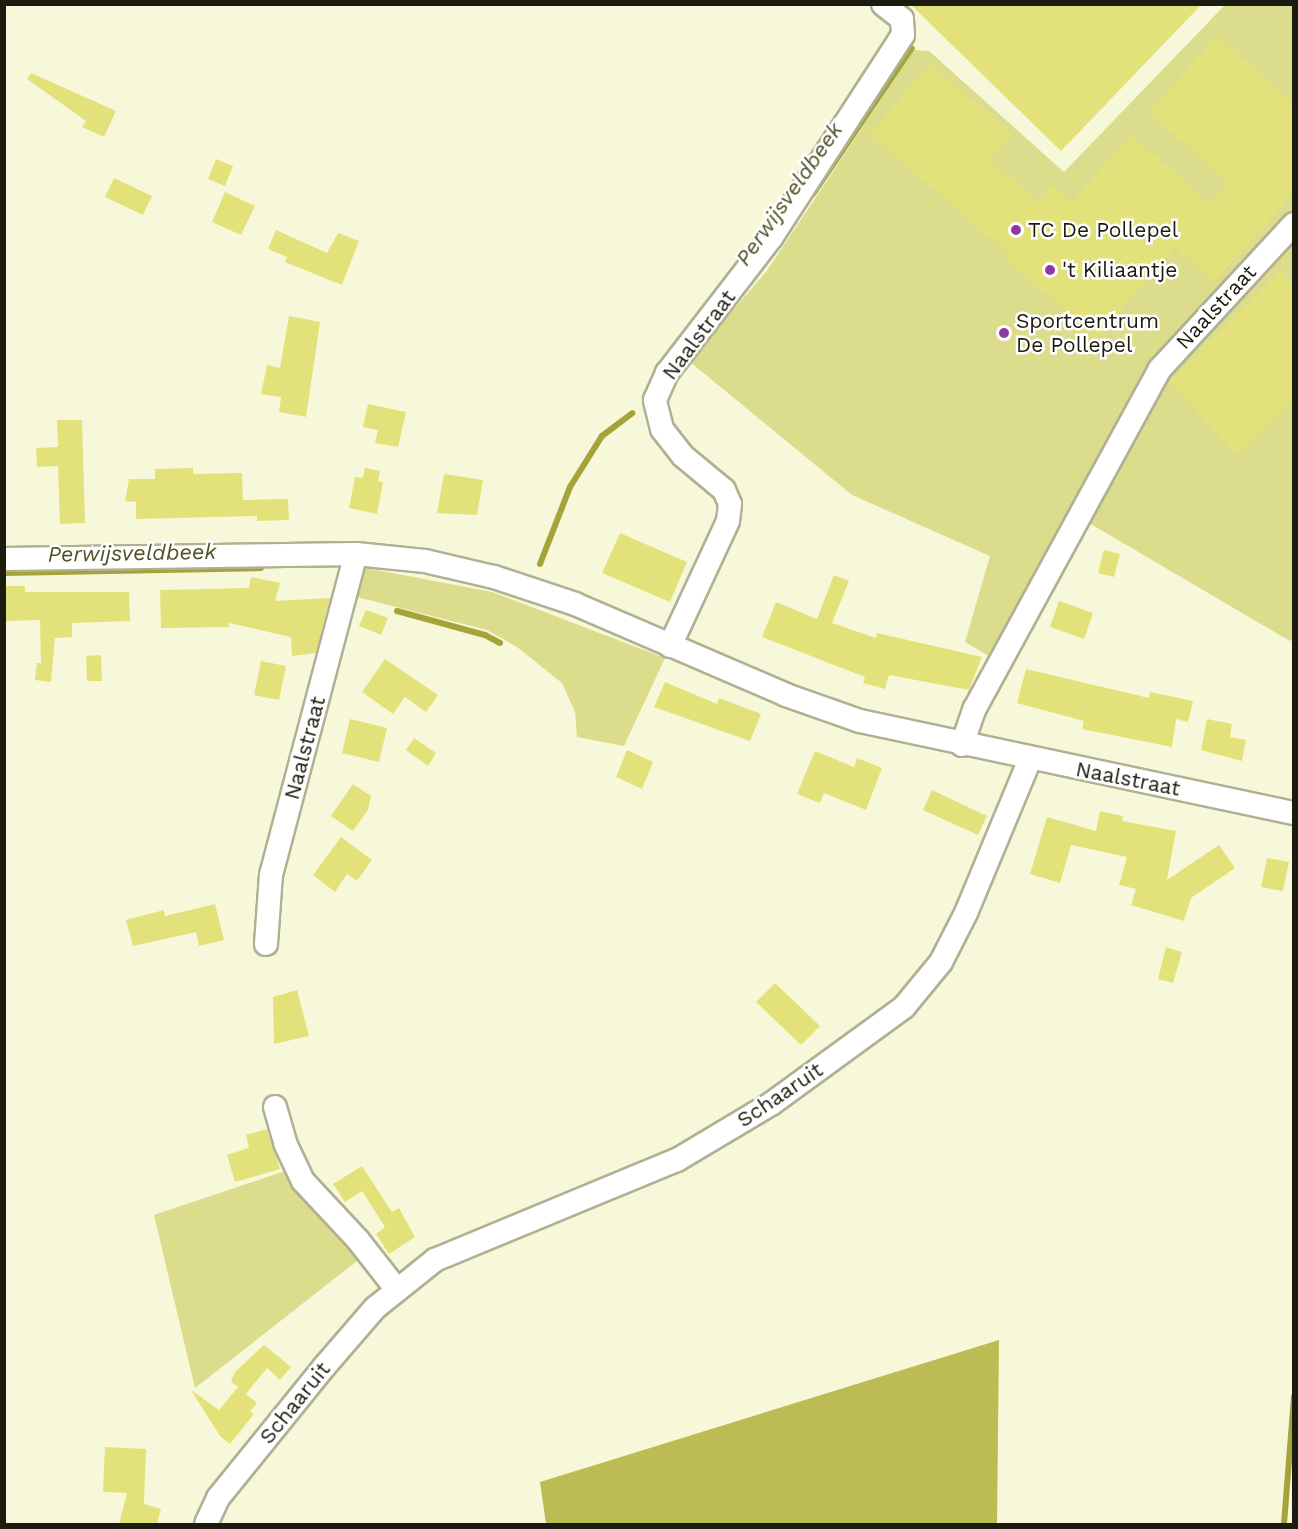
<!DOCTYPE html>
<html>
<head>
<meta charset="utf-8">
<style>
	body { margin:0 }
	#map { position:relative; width:1298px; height:1529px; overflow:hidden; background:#f7f8d9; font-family:"Work Sans",sans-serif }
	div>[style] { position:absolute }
	.green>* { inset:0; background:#dcdc8d }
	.forest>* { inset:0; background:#bdbb53 }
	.stream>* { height:6px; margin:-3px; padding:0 3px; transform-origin:3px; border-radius:3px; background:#a6a439 }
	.building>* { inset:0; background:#e3e27a }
	.roads { filter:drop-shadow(2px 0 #b0b093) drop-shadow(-2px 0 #b0b093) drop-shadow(0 2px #b0b093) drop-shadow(0 -2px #b0b093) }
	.minor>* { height:22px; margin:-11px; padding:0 11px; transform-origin:11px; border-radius:11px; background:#fff }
	.dots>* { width:16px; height:16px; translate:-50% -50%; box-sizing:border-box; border:3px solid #fff; border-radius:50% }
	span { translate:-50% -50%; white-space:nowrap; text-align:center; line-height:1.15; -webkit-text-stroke:5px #fff; paint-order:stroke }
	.poi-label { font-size:21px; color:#1b1b10 }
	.left { translate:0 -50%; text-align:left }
	.street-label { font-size:21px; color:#1b1b10 }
	.water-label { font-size:22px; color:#525126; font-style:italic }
	.frame { position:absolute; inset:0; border:6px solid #1b1b10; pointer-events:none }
</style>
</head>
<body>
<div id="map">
	<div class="green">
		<div style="clip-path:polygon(1225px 5px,1293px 5px,1294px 638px,1290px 641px,1089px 523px,1007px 667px,965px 642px,990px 556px,852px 495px,689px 361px,766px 272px,914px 50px,929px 51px,1064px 172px)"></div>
		<div style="clip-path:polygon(366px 568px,492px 592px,665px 658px,624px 746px,577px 737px,575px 712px,562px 683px,517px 647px,487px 630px,353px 596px)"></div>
		<div style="clip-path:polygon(291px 1169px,362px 1257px,195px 1388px,154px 1215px)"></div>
	</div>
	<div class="forest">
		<div style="clip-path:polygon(999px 1340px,997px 1524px,546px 1524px,540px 1482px)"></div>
	</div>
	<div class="stream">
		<div style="left:813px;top:194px;width:176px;rotate:-55.9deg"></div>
		<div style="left:540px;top:564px;width:83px;rotate:-68.7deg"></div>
		<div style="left:570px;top:487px;width:60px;rotate:-57.9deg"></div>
		<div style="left:602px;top:436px;width:38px;rotate:-37deg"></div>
		<div style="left:4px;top:573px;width:257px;rotate:-1.1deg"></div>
		<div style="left:397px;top:611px;width:91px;rotate:15.3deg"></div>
		<div style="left:485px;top:635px;width:17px;rotate:28deg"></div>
		<div style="left:1284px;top:1524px;width:128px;rotate:-85.5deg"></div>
	</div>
	<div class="building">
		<div style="clip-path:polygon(910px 4px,1202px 4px,1061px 151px)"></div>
		<div style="clip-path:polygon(1217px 36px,1293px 103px,1293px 194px,1213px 282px,1175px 247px,1097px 338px,1006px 259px,1010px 255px,870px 134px,930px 64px,1011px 134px,989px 160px,1037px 202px,1052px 185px,1072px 202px,1131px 135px,1210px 204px,1229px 183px,1149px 112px)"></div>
		<div style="clip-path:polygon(31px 73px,116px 111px,104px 137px,82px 127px,86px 121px,27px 79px)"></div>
		<div style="clip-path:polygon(216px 159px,233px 166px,225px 186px,208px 179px)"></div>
		<div style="clip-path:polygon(114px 178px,152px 196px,143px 215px,105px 197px)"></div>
		<div style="clip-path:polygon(225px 192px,255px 206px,241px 235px,212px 222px)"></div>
		<div style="clip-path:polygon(276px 230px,327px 253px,338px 233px,359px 241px,342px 285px,285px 262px,287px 257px,268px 249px)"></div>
		<div style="clip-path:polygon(1281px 271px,1293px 284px,1293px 402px,1238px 455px,1169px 382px)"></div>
		<div style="clip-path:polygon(289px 316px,320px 322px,306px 417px,279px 412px,281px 397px,261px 394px,267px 365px,280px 368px)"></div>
		<div style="clip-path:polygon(368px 404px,406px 412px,398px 447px,375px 443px,378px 430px,363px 427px)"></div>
		<div style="clip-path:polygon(57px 420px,82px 420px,85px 523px,60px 524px,58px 466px,37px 467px,36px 448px,58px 447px)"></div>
		<div style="clip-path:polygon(193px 468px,193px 474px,242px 473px,243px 500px,288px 499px,289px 520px,257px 521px,257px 516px,136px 519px,136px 502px,125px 501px,129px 479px,155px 479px,155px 469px)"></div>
		<div style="clip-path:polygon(365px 468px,380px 471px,378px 481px,383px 482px,377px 514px,349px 508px,355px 477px,363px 478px)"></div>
		<div style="clip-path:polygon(444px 474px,483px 480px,477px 515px,437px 513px)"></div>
		<div style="clip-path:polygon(620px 533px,687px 562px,670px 602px,602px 573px)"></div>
		<div style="clip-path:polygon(1104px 550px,1120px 554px,1114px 577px,1098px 573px)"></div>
		<div style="clip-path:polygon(834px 575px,849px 581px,832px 623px,876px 638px,877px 633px,982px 657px,969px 690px,889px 675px,885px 689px,863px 683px,865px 677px,762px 637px,776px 602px,817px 619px)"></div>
		<div style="clip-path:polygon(251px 577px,280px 583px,275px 601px,330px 598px,316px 653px,292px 656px,291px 637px,229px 623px,229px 627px,161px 628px,160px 590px,249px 588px)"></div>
		<div style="clip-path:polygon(4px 586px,25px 586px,25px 592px,129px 592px,130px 621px,72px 623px,72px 637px,55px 638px,51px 682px,35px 680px,37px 663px,41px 663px,40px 620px,4px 621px)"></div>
		<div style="clip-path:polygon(1059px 601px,1093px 613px,1084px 639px,1050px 627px)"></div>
		<div style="clip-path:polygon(366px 610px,388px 618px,381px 635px,359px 626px)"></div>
		<div style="clip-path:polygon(101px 655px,102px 681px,87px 681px,86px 656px)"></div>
		<div style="clip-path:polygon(385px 659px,438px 695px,426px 712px,405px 697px,393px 714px,362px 692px)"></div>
		<div style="clip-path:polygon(261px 661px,286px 666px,279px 700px,254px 695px)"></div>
		<div style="clip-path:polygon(1026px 669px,1149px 698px,1150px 692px,1193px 701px,1188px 722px,1176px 719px,1172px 747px,1082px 729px,1084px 721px,1017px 703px)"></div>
		<div style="clip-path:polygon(665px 682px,717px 704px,719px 698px,761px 714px,750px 741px,654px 707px)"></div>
		<div style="clip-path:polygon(350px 719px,387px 728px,379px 762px,342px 753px)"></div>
		<div style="clip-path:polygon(1207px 719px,1232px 724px,1230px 737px,1246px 740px,1242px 761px,1201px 750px)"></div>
		<div style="clip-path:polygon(414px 738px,436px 753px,428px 766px,406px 750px)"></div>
		<div style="clip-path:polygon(627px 750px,653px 762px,642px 789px,616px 777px)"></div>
		<div style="clip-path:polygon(815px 751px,854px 767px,857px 758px,882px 768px,866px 810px,824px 793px,820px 803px,797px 794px)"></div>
		<div style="clip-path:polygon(353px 784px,371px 796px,368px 810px,353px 831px,331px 816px)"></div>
		<div style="clip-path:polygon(932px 790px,987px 816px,978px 835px,923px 810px)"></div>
		<div style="clip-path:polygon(1100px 811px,1123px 816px,1122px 821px,1176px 831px,1167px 880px,1219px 845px,1235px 868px,1191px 898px,1184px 921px,1131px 905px,1136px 889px,1119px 885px,1127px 857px,1071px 845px,1060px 883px,1030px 874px,1047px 817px,1096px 831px)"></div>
		<div style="clip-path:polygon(341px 837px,372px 860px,357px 881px,347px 874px,335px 892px,313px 875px)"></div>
		<div style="clip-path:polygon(1267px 858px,1289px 862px,1283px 891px,1261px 887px)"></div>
		<div style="clip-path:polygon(215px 904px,224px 940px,199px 946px,196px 932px,133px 946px,126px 920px,164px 910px,165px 916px)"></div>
		<div style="clip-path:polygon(1166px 947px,1182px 952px,1173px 983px,1158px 979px)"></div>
		<div style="clip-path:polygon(775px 983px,820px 1026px,801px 1045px,756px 1002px)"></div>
		<div style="clip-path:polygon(297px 990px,309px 1036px,274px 1044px,273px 997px)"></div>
		<div style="clip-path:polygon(267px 1129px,280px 1169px,235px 1182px,227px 1155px,249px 1148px,246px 1135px)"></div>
		<div style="clip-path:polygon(362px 1166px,392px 1212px,399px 1208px,415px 1237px,389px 1254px,376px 1234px,385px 1227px,362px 1191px,345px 1202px,333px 1184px)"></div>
		<div style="clip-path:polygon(264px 1345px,291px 1367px,280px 1380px,267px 1368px,246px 1394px,242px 1391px,257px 1403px,250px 1412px,254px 1414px,230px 1444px,220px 1436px,191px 1390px,219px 1410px,238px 1387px,231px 1382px,235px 1372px)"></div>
		<div style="clip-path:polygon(105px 1447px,146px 1449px,144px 1504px,161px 1509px,157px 1524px,119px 1524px,127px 1493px,103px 1492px)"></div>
	</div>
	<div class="roads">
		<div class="minor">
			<div style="left:4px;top:559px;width:352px;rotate:-0.8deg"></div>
			<div style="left:356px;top:554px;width:69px;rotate:5.8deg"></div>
			<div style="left:425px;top:561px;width:71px;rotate:13.1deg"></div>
			<div style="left:494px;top:577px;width:85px;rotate:18.4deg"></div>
			<div style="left:575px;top:604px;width:230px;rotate:23.3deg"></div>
			<div style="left:786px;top:695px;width:78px;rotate:19.4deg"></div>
			<div style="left:860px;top:721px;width:444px;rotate:12deg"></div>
			<div style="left:670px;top:646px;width:138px;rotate:-65.1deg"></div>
			<div style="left:728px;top:521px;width:17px;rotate:-83deg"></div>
			<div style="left:730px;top:504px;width:15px;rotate:-113deg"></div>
			<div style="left:724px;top:490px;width:53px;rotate:-140.3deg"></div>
			<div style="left:683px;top:456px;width:34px;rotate:-128deg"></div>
			<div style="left:662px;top:429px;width:30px;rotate:-104deg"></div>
			<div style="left:655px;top:400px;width:30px;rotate:-66deg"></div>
			<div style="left:667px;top:373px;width:170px;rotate:-52.4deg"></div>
			<div style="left:771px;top:238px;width:242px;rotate:-57deg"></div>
			<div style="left:903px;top:35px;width:16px;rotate:-94deg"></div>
			<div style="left:902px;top:19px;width:24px;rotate:-142deg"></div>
			<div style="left:962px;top:745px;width:39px;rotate:-71deg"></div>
			<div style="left:975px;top:708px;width:386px;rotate:-61.4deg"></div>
			<div style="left:1160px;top:369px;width:197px;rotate:-47.3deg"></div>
			<div style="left:266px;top:944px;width:69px;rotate:-85.9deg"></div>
			<div style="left:271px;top:875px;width:332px;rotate:-75.2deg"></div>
			<div style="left:275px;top:1107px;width:37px;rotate:74deg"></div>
			<div style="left:285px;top:1143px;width:42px;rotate:64.7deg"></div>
			<div style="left:303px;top:1181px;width:81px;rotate:47deg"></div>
			<div style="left:358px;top:1240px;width:63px;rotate:52deg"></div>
			<div style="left:206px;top:1524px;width:29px;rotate:-65deg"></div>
			<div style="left:218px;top:1498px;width:169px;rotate:-51deg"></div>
			<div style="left:324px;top:1367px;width:78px;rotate:-49.2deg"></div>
			<div style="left:375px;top:1308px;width:77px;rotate:-38.7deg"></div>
			<div style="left:435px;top:1260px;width:262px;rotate:-22.5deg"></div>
			<div style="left:677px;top:1160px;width:109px;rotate:-30.8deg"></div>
			<div style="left:771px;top:1104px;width:165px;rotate:-36.1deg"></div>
			<div style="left:904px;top:1007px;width:58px;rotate:-50.6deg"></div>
			<div style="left:941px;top:962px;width:55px;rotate:-63deg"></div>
			<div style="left:966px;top:913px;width:167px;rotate:-67.4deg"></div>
		</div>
	</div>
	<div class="dots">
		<div style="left:1016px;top:230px;background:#8f39a6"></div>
		<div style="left:1050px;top:270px;background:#8f39a6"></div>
		<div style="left:1004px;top:333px;background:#8f39a6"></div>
	</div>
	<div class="poi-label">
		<span class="left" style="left:1028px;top:230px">TC De Pollepel</span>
		<span class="left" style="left:1062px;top:270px">'t Kiliaantje</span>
		<span class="left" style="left:1016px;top:333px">Sportcentrum<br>De Pollepel</span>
	</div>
	<div class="street-label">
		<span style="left:1216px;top:307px;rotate:-47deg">Naalstraat</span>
		<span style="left:699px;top:335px;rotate:-53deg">Naalstraat</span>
		<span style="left:305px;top:748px;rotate:-75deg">Naalstraat</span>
		<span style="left:1128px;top:779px;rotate:11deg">Naalstraat</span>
		<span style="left:780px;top:1095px;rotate:-34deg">Schaaruit</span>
		<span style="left:295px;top:1403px;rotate:-51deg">Schaaruit</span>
	</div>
	<div class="water-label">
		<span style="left:789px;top:194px;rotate:-55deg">Perwijsveldbeek</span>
		<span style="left:132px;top:553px;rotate:-1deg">Perwijsveldbeek</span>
	</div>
	<div class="frame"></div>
</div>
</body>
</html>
